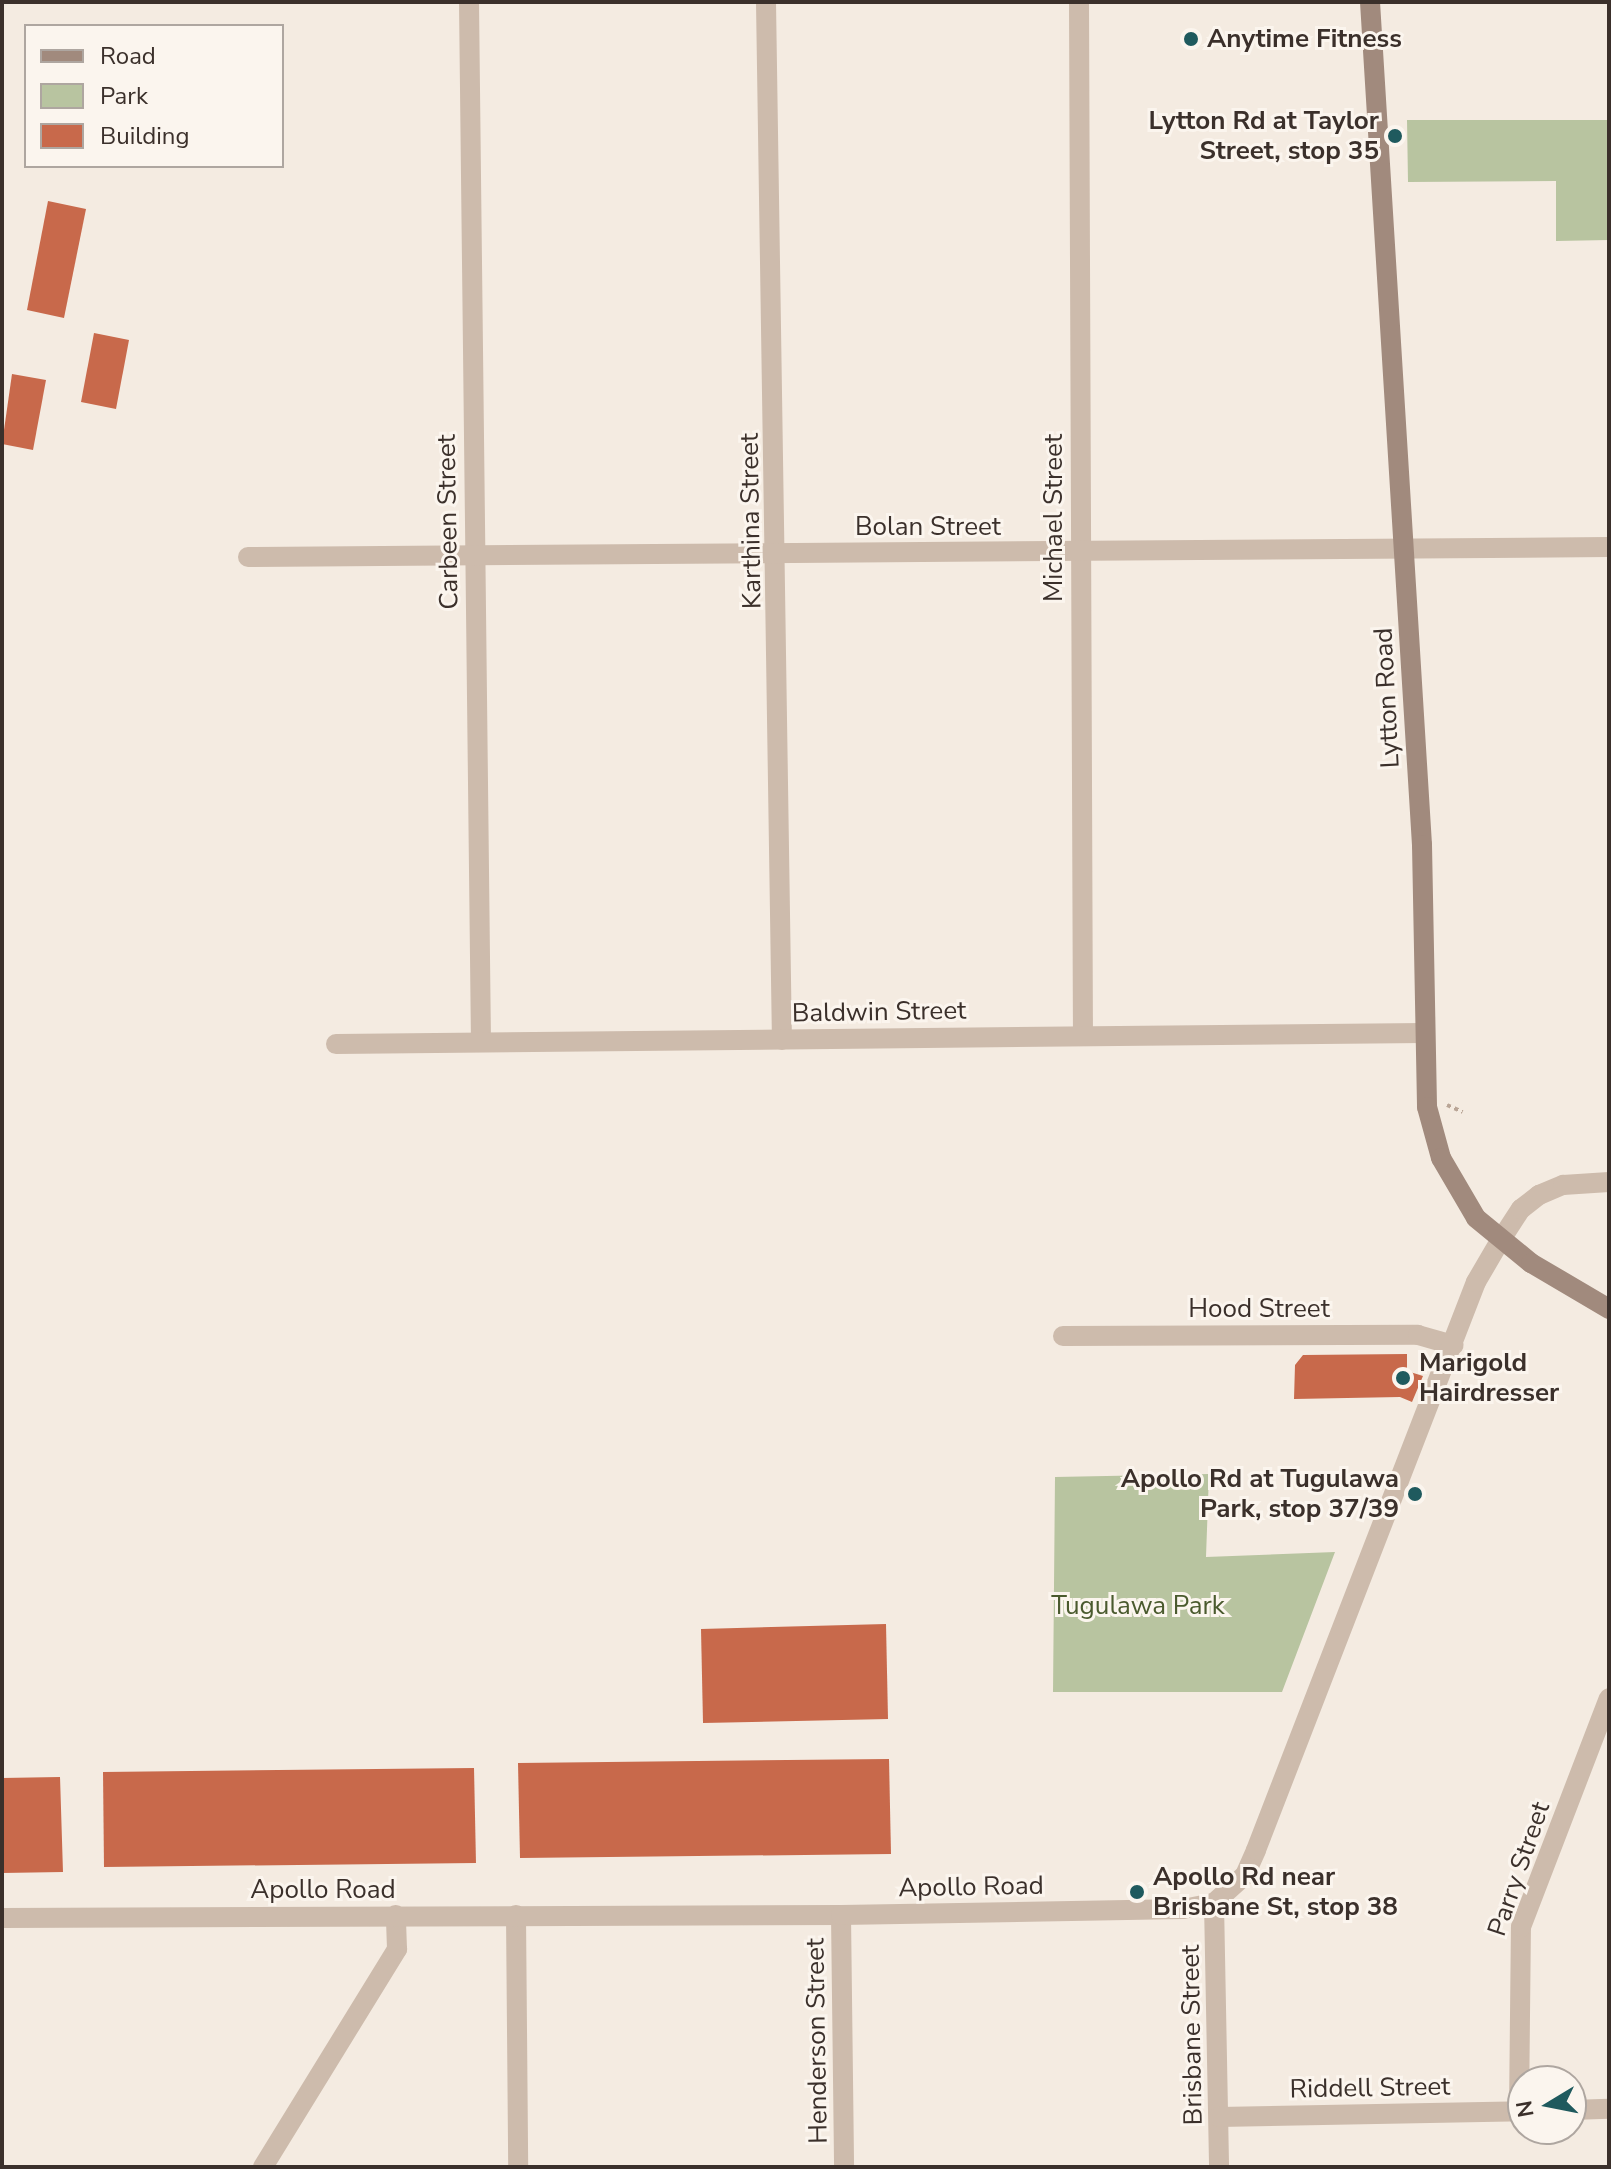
<!DOCTYPE html>
<html>
<head>
<meta charset="utf-8">
<style>
	body { margin:0 }
	#map { position:relative; width:1611px; height:2169px; overflow:hidden; background:#f4ebe1; font-family:"Nunito Sans",sans-serif }
	div>[style] { position:absolute }
	.green>* { inset:0; background:#b8c4a0 }
	.building>* { inset:0; background:#c8694b }
	.path>* { height:4px; margin-top:-2px; transform-origin:0; background:repeating-linear-gradient(90deg,#b9a596 0 4px,transparent 0 8px) }
	.minor>* { height:20px; margin:-10px; padding:0 10px; transform-origin:10px; border-radius:10px; background:#cdbbac }
	.tertiary>* { height:20px; margin:-10px; padding:0 10px; transform-origin:10px; border-radius:10px; background:#cdbbac }
	.secondary>* { height:20px; margin:-10px; padding:0 10px; transform-origin:10px; border-radius:10px; background:#a18a7d }
	.dots>* { width:22px; height:22px; translate:-50% -50%; box-sizing:border-box; border:4px solid #fbf5ee; border-radius:50% }
	span { translate:-50% -50%; white-space:nowrap; text-align:center; line-height:1.15; -webkit-text-stroke:6px #fbf5ee; paint-order:stroke }
	.poi-label { font-size:26px; color:#3b302b; font-weight:700 }
	.left { translate:0 -50%; text-align:left }
	.right { translate:-100% -50%; text-align:right }
	.street-label { font-size:26px; color:#3b302b }
	.park-label { font-size:26px; color:#4a5a2e }
	.frame { position:absolute; inset:0; border:4px solid #3b302b; pointer-events:none }
	.legend { position:absolute; left:24px; top:24px; width:260px; height:144px; box-sizing:border-box; background:#fbf5ee; border:2px solid #aea6a0; margin:0; padding:10px 14px; list-style:none; font-size:24px; color:#3b302b }
	.legend li { display:flex; align-items:center; gap:16px; height:40px }
	.legend b { width:40px; border:2px solid #aea6a0 }
	.north { position:absolute; left:1507px; top:2065px; width:80px; height:80px; box-sizing:border-box; background:#fbf5ee; border:2px solid #aea6a0; border-radius:50%; rotate:260deg; font-size:22px; font-weight:700; line-height:32px; text-align:center; color:#3b302b }
	.north::after { content:''; display:block; margin:auto; width:28px; height:36px; background:#1f5a5e; clip-path:polygon(50% 0,100% 100%,50% 72%,0 100%) }
</style>
</head>
<body>
<div id="map">
	<div class="green">
		<div style="clip-path:polygon(1407px 120px,1609px 120px,1609px 240px,1556px 241px,1556px 181px,1408px 182px)"></div>
		<div style="clip-path:polygon(1209px 1474px,1206px 1557px,1335px 1552px,1282px 1692px,1053px 1692px,1055px 1477px)"></div>
	</div>
	<div class="building">
		<div style="clip-path:polygon(48px 201px,86px 209px,64px 318px,27px 310px)"></div>
		<div style="clip-path:polygon(94px 333px,129px 340px,116px 409px,81px 402px)"></div>
		<div style="clip-path:polygon(12px 374px,46px 380px,33px 450px,2px 444px)"></div>
		<div style="clip-path:polygon(1407px 1354px,1407px 1371px,1423px 1376px,1412px 1402px,1400px 1397px,1294px 1399px,1295px 1365px,1303px 1355px)"></div>
		<div style="clip-path:polygon(886px 1624px,888px 1719px,703px 1723px,701px 1629px)"></div>
		<div style="clip-path:polygon(889px 1759px,891px 1854px,520px 1858px,518px 1763px)"></div>
		<div style="clip-path:polygon(474px 1768px,476px 1863px,104px 1867px,103px 1772px)"></div>
		<div style="clip-path:polygon(60px 1777px,63px 1872px,2px 1873px,2px 1778px)"></div>
	</div>
	<div class="path">
		<div style="left:1447px;top:1105px;width:17px;rotate:24deg"></div>
	</div>
	<div class="minor">
		<div style="left:469px;top:2px;width:1039px;rotate:89.34deg"></div>
		<div style="left:766px;top:2px;width:1038px;rotate:89.12deg"></div>
		<div style="left:1079px;top:2px;width:1032px;rotate:89.78deg"></div>
		<div style="left:248px;top:557px;width:1361px;rotate:-0.42deg"></div>
		<div style="left:336px;top:1044px;width:1088px;rotate:-0.58deg"></div>
		<div style="left:1500px;top:1241px;width:38px;rotate:-57deg"></div>
		<div style="left:1521px;top:1209px;width:23px;rotate:-38deg"></div>
		<div style="left:1539px;top:1195px;width:26px;rotate:-23deg"></div>
		<div style="left:1563px;top:1185px;width:46px;rotate:-3.7deg"></div>
		<div style="left:1063px;top:1336px;width:355px;rotate:-0.2deg"></div>
		<div style="left:1418px;top:1335px;width:37px;rotate:16deg"></div>
		<div style="left:1214px;top:1903px;width:264px;rotate:88.9deg"></div>
		<div style="left:516px;top:1915px;width:252px;rotate:89.5deg"></div>
		<div style="left:841px;top:1915px;width:252px;rotate:89.3deg"></div>
		<div style="left:1571px;top:2110px;width:38px;rotate:-2deg"></div>
		<div style="left:1519px;top:2111px;width:184px;rotate:-89.4deg"></div>
		<div style="left:1521px;top:1927px;width:245px;rotate:-69deg"></div>
		<div style="left:1219px;top:2117px;width:304px;rotate:-1.1deg"></div>
		<div style="left:263px;top:2167px;width:256px;rotate:-58.4deg"></div>
		<div style="left:397px;top:1949px;width:34px;rotate:-92deg"></div>
	</div>
	<div class="tertiary">
		<div style="left:2px;top:1918px;width:839px;rotate:-0.2deg"></div>
		<div style="left:841px;top:1915px;width:342px;rotate:-1deg"></div>
		<div style="left:1183px;top:1909px;width:32px;rotate:-11deg"></div>
		<div style="left:1214px;top:1903px;width:42px;rotate:-42.1deg"></div>
		<div style="left:1245px;top:1875px;width:27px;rotate:-66deg"></div>
		<div style="left:1256px;top:1850px;width:609px;rotate:-68.83deg"></div>
		<div style="left:1476px;top:1282px;width:48px;rotate:-59.7deg"></div>
	</div>
	<div class="secondary">
		<div style="left:1370px;top:2px;width:845px;rotate:86.47deg"></div>
		<div style="left:1422px;top:845px;width:262px;rotate:88.9deg"></div>
		<div style="left:1427px;top:1107px;width:53px;rotate:74.6deg"></div>
		<div style="left:1441px;top:1158px;width:69px;rotate:59.7deg"></div>
		<div style="left:1476px;top:1218px;width:71px;rotate:39.3deg"></div>
		<div style="left:1531px;top:1263px;width:91px;rotate:30.5deg"></div>
	</div>
	<div class="dots">
		<div style="left:1191px;top:39px;background:#1f5a5e"></div>
		<div style="left:1395px;top:136px;background:#1f5a5e"></div>
		<div style="left:1403px;top:1378px;background:#1f5a5e"></div>
		<div style="left:1415px;top:1494px;background:#1f5a5e"></div>
		<div style="left:1137px;top:1892px;background:#1f5a5e"></div>
	</div>
	<div class="poi-label">
		<span class="left" style="left:1207px;top:39px">Anytime Fitness</span>
		<span class="right" style="left:1379px;top:136px">Lytton Rd at Taylor<br>Street, stop 35</span>
		<span class="left" style="left:1419px;top:1378px">Marigold<br>Hairdresser</span>
		<span class="right" style="left:1399px;top:1494px">Apollo Rd at Tugulawa<br>Park, stop 37/39</span>
		<span class="left" style="left:1153px;top:1892px">Apollo Rd near<br>Brisbane St, stop 38</span>
	</div>
	<div class="street-label">
		<span style="left:1054px;top:518px;rotate:-90deg">Michael Street</span>
		<span style="left:751px;top:521px;rotate:-91deg">Karthina Street</span>
		<span style="left:448px;top:522px;rotate:-91deg">Carbeen Street</span>
		<span style="left:928px;top:527px">Bolan Street</span>
		<span style="left:1387px;top:698px;rotate:-93deg">Lytton Road</span>
		<span style="left:879px;top:1012px;rotate:-1deg">Baldwin Street</span>
		<span style="left:1259px;top:1309px">Hood Street</span>
		<span style="left:1519px;top:1869px;rotate:-71deg">Parry Street</span>
		<span style="left:971px;top:1887px;rotate:-1deg">Apollo Road</span>
		<span style="left:323px;top:1890px">Apollo Road</span>
		<span style="left:1192px;top:2035px;rotate:-91deg">Brisbane Street</span>
		<span style="left:817px;top:2041px;rotate:-91deg">Henderson Street</span>
		<span style="left:1370px;top:2088px;rotate:-1deg">Riddell Street</span>
	</div>
	<div class="park-label">
		<span style="left:1138px;top:1606px">Tugulawa Park</span>
	</div>
	<div class="frame"></div>
	<ul class="legend">
	<li><b style="height:10px;background:#a18a7d"></b>Road</li>
	<li><b style="height:22px;background:#b8c4a0"></b>Park</li>
	<li><b style="height:22px;background:#c8694b"></b>Building</li>
	</ul>
	<div class="north">N</div>
</div>
</body>
</html>
